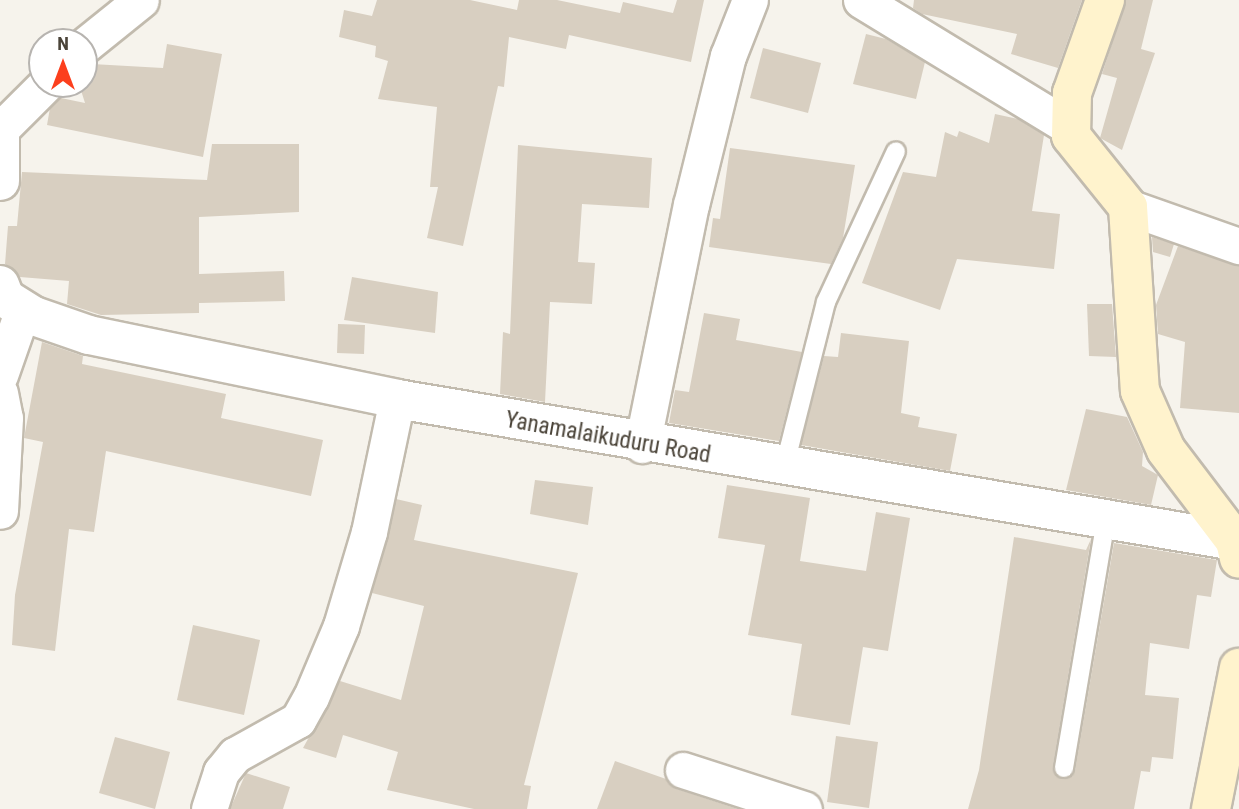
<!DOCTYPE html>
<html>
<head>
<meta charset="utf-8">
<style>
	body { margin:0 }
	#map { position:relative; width:1239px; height:809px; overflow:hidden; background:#f6f3ec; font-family:"Roboto Condensed",sans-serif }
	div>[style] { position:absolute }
	.building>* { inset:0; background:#d8cfc1 }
	.roads { filter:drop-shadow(2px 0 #c2bbae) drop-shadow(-2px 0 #c2bbae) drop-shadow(0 2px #c2bbae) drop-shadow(0 -2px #c2bbae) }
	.service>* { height:18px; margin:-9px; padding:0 9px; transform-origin:9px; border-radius:9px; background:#fff }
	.minor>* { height:35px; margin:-17.5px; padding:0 17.5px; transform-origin:17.5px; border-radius:17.5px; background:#fff }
	.tertiary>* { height:38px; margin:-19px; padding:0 19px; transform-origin:19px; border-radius:19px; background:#fff }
	.secondary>* { height:38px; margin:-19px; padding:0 19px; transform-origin:19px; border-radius:19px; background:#fff3cd }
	span { translate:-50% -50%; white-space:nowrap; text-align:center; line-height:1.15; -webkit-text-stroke:5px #fff; paint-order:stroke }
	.street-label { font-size:23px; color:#4b4439 }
	.north { position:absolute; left:28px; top:28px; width:70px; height:70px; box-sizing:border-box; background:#fff; border:2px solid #b7b4b0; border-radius:50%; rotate:0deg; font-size:19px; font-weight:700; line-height:28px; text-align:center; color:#4b4439 }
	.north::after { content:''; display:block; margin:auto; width:24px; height:32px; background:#fc3f1d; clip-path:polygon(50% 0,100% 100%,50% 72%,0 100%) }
</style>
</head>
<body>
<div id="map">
	<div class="building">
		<div style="clip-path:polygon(377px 0,470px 0,517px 10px,519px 0,557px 0,620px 13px,623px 2px,673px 13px,677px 0,704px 0,691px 62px,569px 35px,566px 49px,509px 37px,504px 87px,498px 86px,463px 246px,427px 238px,438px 187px,430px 187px,437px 107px,378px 99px,388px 61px,375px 57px,376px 46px,339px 37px,344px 10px,372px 16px)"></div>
		<div style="clip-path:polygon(914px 0,1082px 0,1058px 68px,1011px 54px,1017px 34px,922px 14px,913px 8px)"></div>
		<div style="clip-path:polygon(1126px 0,1153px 0,1141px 49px,1155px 53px,1122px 150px,1100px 138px,1117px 78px,1102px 74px)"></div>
		<div style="clip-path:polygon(866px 34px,886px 39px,925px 62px,916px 99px,853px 84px)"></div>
		<div style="clip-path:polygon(167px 44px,222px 54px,203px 157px,47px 125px,50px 108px,61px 98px,85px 103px,79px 84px,92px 64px,163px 68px)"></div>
		<div style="clip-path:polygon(763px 48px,821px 63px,808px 113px,750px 98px)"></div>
		<div style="clip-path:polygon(995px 114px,1018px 119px,1044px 135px,1032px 211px,1060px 214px,1054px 269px,957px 259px,940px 310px,862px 283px,903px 172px,936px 177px,945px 132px,957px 137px,959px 131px,989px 143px)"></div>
		<div style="clip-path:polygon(212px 144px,299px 144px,299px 212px,199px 217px,199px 274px,284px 271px,285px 301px,199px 303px,199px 313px,101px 315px,67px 304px,69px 281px,20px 277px,5px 264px,8px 226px,17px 226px,22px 172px,207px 180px)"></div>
		<div style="clip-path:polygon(518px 145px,652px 158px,649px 208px,582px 204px,578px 262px,595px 263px,592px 304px,550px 302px,545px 402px,500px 394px,503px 332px,510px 334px)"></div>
		<div style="clip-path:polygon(730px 148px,855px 165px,843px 238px,831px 264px,709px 247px,713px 218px,720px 219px)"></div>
		<div style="clip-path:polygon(1152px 237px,1174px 244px,1170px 257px,1153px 252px)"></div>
		<div style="clip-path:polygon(1178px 246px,1239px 266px,1239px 413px,1180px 408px,1185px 342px,1158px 334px,1156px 305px)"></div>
		<div style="clip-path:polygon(352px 277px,438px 292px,435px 333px,344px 320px)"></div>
		<div style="clip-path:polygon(1087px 304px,1112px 304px,1116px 357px,1089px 356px)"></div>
		<div style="clip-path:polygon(704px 313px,740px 319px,736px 340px,802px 352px,779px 441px,669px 423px,675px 390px,689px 392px)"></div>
		<div style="clip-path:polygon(338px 324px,365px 325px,364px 354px,337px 353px)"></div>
		<div style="clip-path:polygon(841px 333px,909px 341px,901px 413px,920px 417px,918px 427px,957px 434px,950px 471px,801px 445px,824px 356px,838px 357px)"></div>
		<div style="clip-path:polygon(42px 342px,83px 356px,82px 364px,226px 394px,221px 418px,323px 440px,311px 496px,106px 451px,94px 532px,69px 529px,55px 651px,12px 645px,15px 595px,43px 442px,24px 438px)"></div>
		<div style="clip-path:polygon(1086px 409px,1127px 417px,1143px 452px,1142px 466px,1158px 475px,1151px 505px,1066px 490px)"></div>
		<div style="clip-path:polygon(535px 480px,593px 487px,588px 525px,530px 514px)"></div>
		<div style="clip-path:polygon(727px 485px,810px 498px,800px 561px,866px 571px,876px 512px,910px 518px,888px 651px,863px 647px,850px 725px,791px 715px,802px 644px,748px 635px,765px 545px,718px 538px)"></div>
		<div style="clip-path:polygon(396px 499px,422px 505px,414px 540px,578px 573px,524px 785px,531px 786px,527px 809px,474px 809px,387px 790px,398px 752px,343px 735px,336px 758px,303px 748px,340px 681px,401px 700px,424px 606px,372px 593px)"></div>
		<div style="clip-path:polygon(1014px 537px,1086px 550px,1091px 539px,1053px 766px,1063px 779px,1075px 770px,1114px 543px,1217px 560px,1211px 597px,1197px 595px,1189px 649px,1150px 643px,1145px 695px,1179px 698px,1173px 759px,1152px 757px,1150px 772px,1141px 771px,1134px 809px,968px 809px,979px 770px)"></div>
		<div style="clip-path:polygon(193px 625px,260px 640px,244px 715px,177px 700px)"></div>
		<div style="clip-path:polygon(836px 736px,878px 742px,869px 808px,827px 802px)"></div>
		<div style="clip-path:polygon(115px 737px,170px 752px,155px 809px,99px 793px)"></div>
		<div style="clip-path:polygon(615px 761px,666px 779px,677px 789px,738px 809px,597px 809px)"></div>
		<div style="clip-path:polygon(246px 773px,290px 787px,283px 809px,230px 809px)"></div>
	</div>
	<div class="roads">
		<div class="service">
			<div style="left:784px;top:468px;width:171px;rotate:-75.8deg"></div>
			<div style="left:826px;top:302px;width:166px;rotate:-65.1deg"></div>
			<div style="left:1064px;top:768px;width:252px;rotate:-80.4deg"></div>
		</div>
		<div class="minor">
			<div style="left:861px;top:0;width:244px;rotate:31.4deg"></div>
			<div style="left:84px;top:46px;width:73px;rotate:-38.9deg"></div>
			<div style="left:2px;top:128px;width:62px;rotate:-45deg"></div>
			<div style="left:1128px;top:207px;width:118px;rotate:19.4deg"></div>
			<div style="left:0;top:375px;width:70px;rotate:-70.8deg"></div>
			<div style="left:0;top:393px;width:25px;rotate:79deg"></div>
			<div style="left:5px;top:418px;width:93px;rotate:93.1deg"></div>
			<div style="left:642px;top:445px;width:245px;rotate:-78.5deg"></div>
			<div style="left:691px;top:205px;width:154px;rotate:-76.1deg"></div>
			<div style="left:728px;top:56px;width:60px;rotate:-68.6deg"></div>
			<div style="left:683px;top:770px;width:127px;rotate:17.9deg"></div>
			<div style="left:209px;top:809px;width:39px;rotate:-72deg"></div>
			<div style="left:221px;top:772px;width:22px;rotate:-51deg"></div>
			<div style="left:235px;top:755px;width:72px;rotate:-29.1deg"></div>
			<div style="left:298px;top:720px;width:26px;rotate:-61deg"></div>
			<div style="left:311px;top:697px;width:77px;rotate:-67.1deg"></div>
			<div style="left:341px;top:626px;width:98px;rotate:-73.4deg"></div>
			<div style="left:369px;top:532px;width:136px;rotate:-78.1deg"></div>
		</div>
		<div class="tertiary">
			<div style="left:0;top:125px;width:56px;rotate:90deg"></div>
			<div style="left:0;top:285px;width:14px;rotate:69deg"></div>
			<div style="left:5px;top:298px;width:34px;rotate:32deg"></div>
			<div style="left:34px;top:316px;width:58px;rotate:19.1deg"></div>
			<div style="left:89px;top:335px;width:315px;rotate:11.7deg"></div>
			<div style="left:397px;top:399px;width:850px;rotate:9.62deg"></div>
		</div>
		<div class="secondary">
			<div style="left:1105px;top:0;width:99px;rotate:109.5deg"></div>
			<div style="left:1072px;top:93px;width:43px;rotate:91.3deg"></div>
			<div style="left:1071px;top:136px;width:91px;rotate:51.2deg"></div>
			<div style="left:1128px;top:207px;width:184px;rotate:86.3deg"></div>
			<div style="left:1140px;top:391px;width:64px;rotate:66.2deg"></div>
			<div style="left:1166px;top:450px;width:114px;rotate:52.8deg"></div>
			<div style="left:1235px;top:541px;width:18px;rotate:77deg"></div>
			<div style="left:1211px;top:809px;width:144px;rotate:-78.8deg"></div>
		</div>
	</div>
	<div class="street-label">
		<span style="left:608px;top:438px;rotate:10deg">Yanamalaikuduru Road</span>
	</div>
	<div class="north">N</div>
</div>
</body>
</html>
